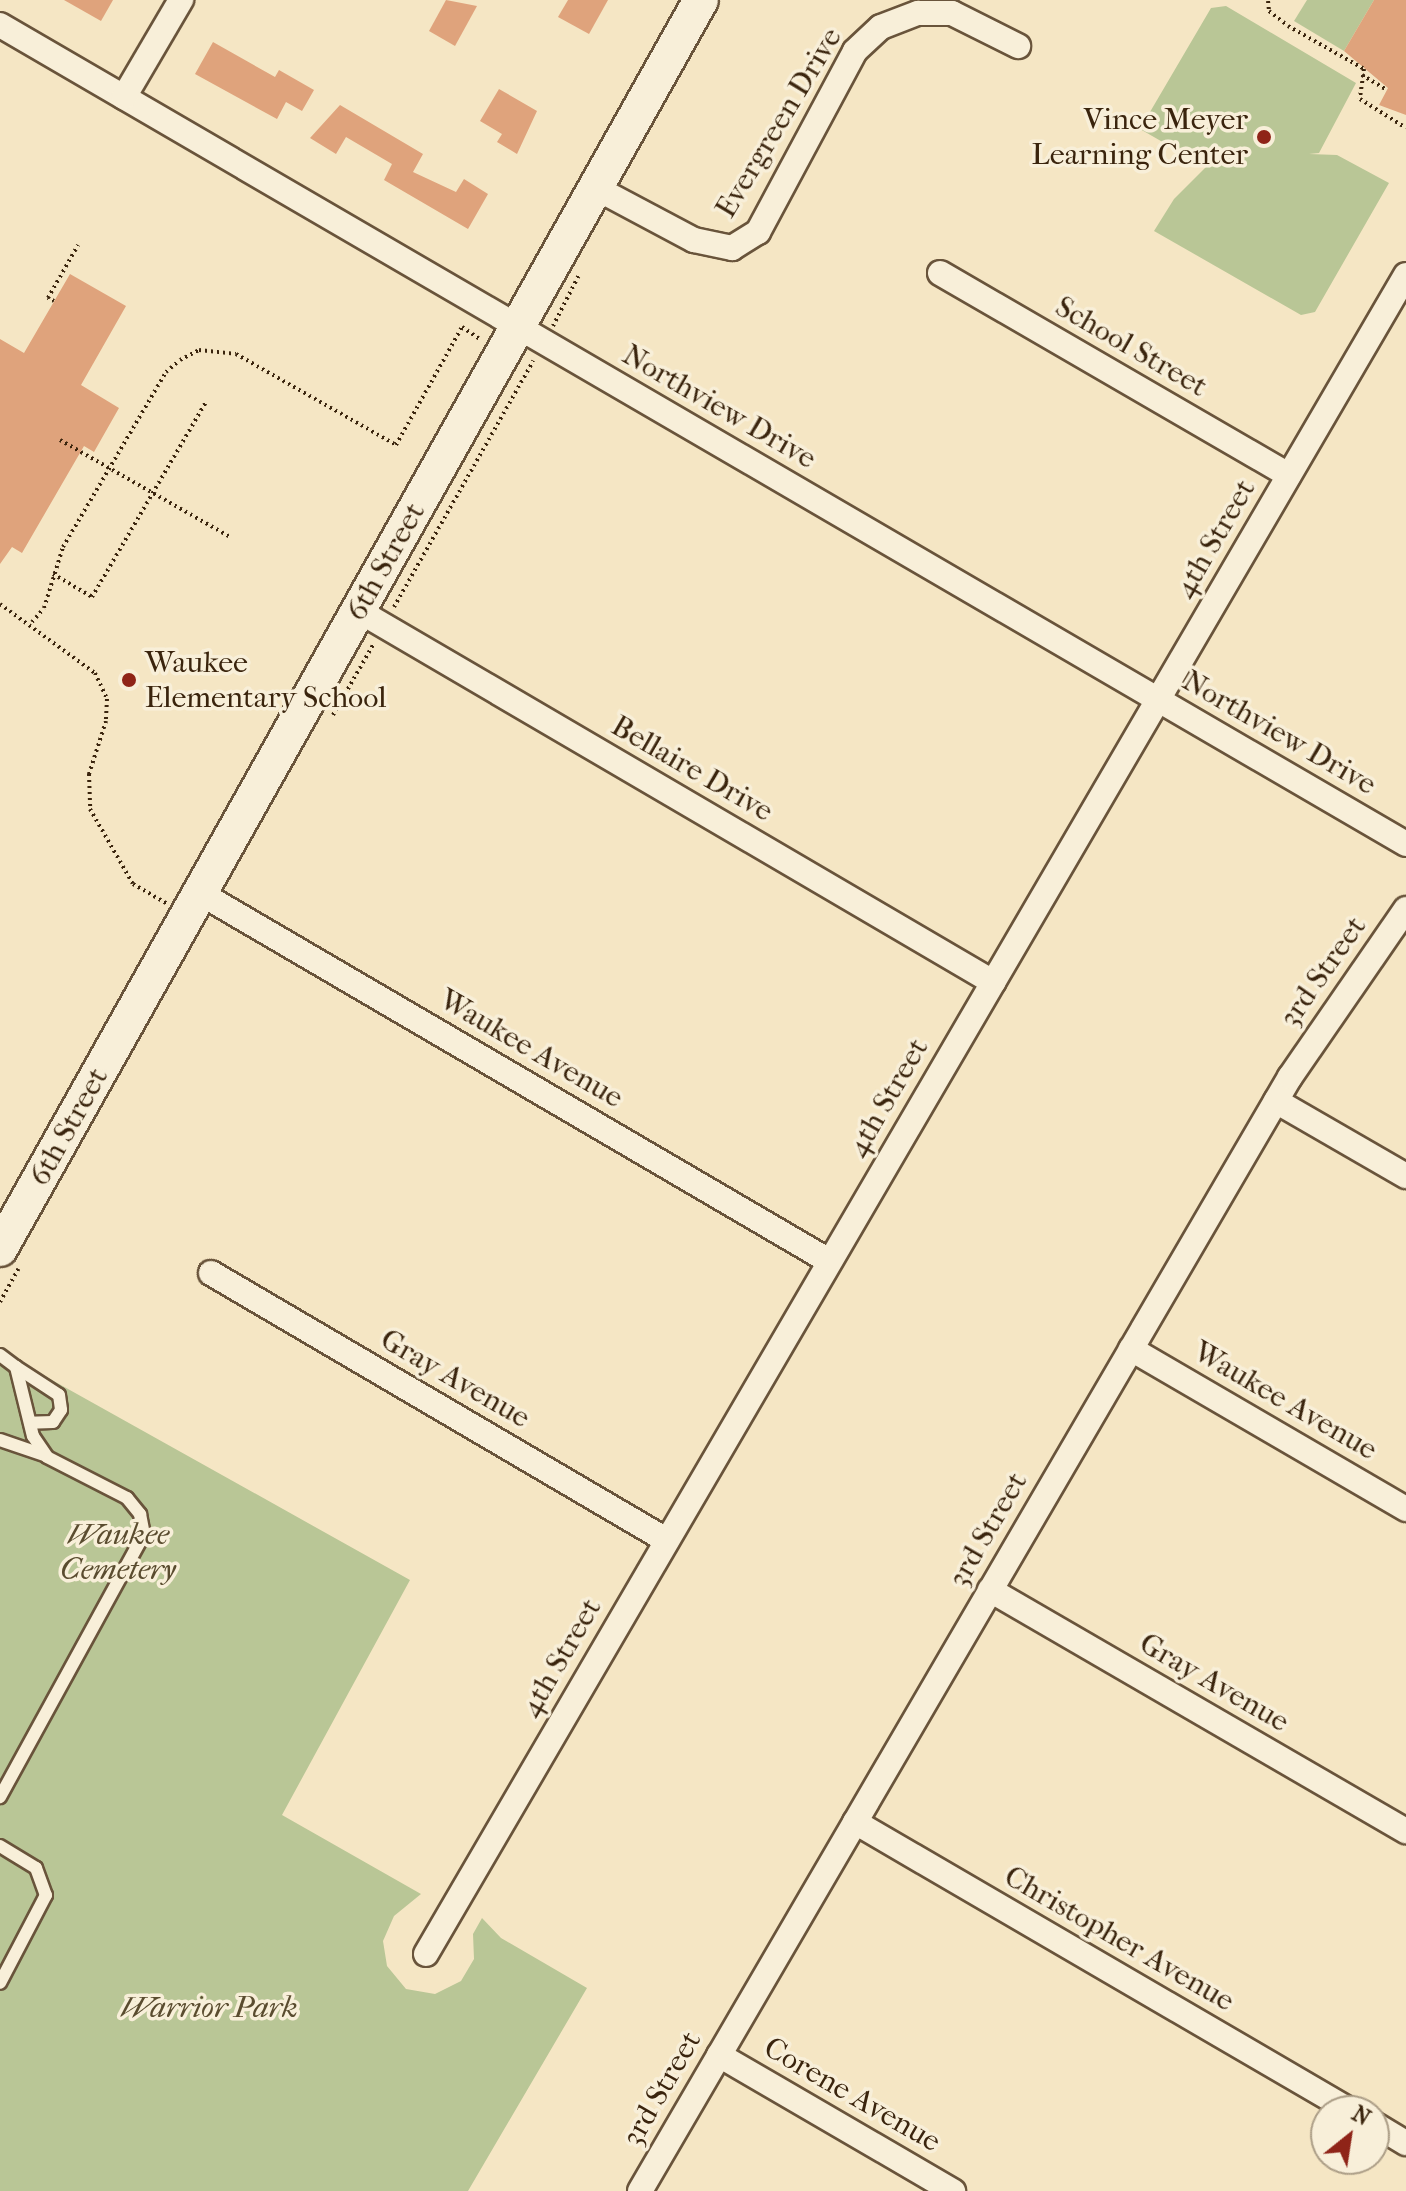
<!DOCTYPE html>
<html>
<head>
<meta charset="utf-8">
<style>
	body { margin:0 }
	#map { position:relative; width:1406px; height:2191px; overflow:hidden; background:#f5e6c4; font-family:"IM FELL French Canon",serif }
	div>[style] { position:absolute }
	.green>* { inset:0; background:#b9c696 }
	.building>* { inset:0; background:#dfa37c }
	.path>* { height:4px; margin-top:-2px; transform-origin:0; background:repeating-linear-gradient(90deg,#3a240d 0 2px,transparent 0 6px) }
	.roads { filter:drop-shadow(2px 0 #69543b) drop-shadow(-2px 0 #69543b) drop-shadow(0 2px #69543b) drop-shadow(0 -2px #69543b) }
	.service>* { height:12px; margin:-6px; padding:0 6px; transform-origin:6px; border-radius:6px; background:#f8efd9 }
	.minor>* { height:24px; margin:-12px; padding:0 12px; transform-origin:12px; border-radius:12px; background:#f8efd9 }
	.secondary>* { height:34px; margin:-17px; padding:0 17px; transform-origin:17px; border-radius:17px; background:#f8efd9 }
	.dots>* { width:22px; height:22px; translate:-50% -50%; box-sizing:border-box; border:4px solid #f8efd9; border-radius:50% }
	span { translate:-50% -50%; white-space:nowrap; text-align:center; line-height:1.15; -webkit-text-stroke:7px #f8efd9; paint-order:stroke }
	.poi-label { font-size:30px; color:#3a240d }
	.right { translate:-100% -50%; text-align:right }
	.left { translate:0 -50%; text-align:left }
	.street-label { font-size:30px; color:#3a240d }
	.park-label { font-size:30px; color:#5a4c2f; font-style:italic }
	.north { position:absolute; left:1310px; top:2095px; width:80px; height:80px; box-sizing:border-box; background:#f8efd9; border:2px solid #ac9e87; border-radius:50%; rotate:30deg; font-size:22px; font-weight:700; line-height:32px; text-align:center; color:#3a240d }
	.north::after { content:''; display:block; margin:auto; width:28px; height:36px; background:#8f2418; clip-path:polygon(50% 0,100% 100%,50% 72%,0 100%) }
</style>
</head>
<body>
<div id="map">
	<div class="green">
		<div style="clip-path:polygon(1307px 0,1374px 0,1344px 51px,1294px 21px)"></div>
		<div style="clip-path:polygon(1226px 6px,1356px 83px,1319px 153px,1309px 154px,1337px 155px,1389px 183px,1315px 312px,1301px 315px,1154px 231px,1174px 199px,1206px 167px,1140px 129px,1211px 8px)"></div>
		<div style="clip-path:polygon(0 1351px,410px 1580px,282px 1815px,421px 1894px,394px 1916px,383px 1941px,387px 1966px,406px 1989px,435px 1994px,461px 1981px,474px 1959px,473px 1934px,482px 1918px,501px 1938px,587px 1988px,468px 2191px,0 2191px)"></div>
	</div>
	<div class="building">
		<div style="clip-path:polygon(64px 0,113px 0,101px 21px)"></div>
		<div style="clip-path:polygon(446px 0,477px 6px,455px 46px,429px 31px)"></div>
		<div style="clip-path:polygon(568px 0,608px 0,589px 34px,558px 17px)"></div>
		<div style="clip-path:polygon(1374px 0,1406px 0,1406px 115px,1379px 105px,1388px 88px,1344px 51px)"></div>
		<div style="clip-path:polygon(213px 42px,275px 77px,279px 70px,314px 90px,302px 111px,286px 102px,277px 119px,195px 74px)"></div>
		<div style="clip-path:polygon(499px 89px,537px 111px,517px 154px,497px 142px,502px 134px,480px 121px)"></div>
		<div style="clip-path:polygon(340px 105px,423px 154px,413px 172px,456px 192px,464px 179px,488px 194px,468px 229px,384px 180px,392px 164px,346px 137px,336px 154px,310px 138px)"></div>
		<div style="clip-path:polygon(70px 274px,126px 306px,81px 385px,119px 408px,94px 452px,84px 446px,22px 553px,12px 547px,0 564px,0 339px,24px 353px)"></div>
	</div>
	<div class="path">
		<div style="left:1268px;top:1px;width:10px;rotate:84deg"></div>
		<div style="left:1269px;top:11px;width:24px;rotate:38deg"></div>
		<div style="left:1288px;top:26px;width:87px;rotate:29.5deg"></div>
		<div style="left:1364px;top:69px;width:30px;rotate:98deg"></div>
		<div style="left:1360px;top:99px;width:54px;rotate:32.2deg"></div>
		<div style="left:1362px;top:75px;width:29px;rotate:31deg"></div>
		<div style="left:54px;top:301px;width:7px;rotate:-153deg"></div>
		<div style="left:48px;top:298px;width:61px;rotate:-60.5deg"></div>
		<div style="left:553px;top:326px;width:59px;rotate:-63deg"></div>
		<div style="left:60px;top:440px;width:196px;rotate:29.7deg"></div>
		<div style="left:53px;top:574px;width:45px;rotate:30.5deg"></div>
		<div style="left:92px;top:597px;width:226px;rotate:-59.7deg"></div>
		<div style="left:0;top:604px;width:117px;rotate:36deg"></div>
		<div style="left:95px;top:673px;width:29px;rotate:65deg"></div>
		<div style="left:107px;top:699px;width:22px;rotate:93deg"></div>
		<div style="left:106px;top:721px;width:56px;rotate:107.8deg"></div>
		<div style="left:89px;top:774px;width:35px;rotate:88deg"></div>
		<div style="left:90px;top:809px;width:86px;rotate:60.2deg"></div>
		<div style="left:133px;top:884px;width:39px;rotate:30deg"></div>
		<div style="left:394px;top:607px;width:283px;rotate:-60.5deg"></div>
		<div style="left:32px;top:622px;width:18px;rotate:-49deg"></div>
		<div style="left:44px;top:608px;width:64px;rotate:-72.7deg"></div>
		<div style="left:63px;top:547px;width:203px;rotate:-59.5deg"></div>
		<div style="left:166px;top:372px;width:18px;rotate:-41deg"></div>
		<div style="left:180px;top:360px;width:21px;rotate:-28deg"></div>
		<div style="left:199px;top:350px;width:37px;rotate:6deg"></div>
		<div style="left:236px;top:354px;width:184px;rotate:29.6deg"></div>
		<div style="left:396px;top:445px;width:135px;rotate:-60.8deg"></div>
		<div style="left:462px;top:327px;width:22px;rotate:34deg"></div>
		<div style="left:333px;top:715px;width:83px;rotate:-60.3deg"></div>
		<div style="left:0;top:1302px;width:38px;rotate:-61deg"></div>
	</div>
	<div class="roads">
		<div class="service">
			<div style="left:0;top:1355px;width:20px;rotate:37deg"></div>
			<div style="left:16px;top:1367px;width:71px;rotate:76.2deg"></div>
			<div style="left:33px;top:1436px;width:25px;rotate:56deg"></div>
			<div style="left:47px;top:1457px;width:90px;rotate:27.1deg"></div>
			<div style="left:127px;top:1498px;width:21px;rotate:51deg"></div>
			<div style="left:140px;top:1514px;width:20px;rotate:79deg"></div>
			<div style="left:144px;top:1534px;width:300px;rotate:118.7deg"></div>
			<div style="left:16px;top:1367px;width:51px;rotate:33.1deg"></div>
			<div style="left:59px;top:1395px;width:15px;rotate:82deg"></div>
			<div style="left:61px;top:1410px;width:14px;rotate:124deg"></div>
			<div style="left:53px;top:1422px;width:23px;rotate:178deg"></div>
			<div style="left:0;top:1440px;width:46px;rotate:18.8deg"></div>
			<div style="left:0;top:1846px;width:42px;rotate:31.4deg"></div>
			<div style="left:36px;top:1868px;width:29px;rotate:70deg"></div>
			<div style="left:46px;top:1895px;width:99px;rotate:117.6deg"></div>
		</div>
		<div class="minor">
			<div style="left:0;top:25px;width:1627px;rotate:30.22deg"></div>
			<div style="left:124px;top:97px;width:113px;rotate:-59.6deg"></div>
			<div style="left:596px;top:188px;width:111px;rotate:28deg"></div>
			<div style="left:694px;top:240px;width:39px;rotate:12deg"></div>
			<div style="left:732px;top:248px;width:31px;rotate:-32deg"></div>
			<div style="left:758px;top:232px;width:205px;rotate:-61.8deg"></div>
			<div style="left:855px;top:51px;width:35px;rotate:-43deg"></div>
			<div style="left:881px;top:27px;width:40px;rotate:-21deg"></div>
			<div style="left:918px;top:13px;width:34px"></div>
			<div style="left:952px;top:13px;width:74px;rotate:26.6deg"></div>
			<div style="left:940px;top:273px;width:403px;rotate:30.1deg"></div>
			<div style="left:359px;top:611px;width:735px;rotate:30.34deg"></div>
			<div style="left:200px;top:893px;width:729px;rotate:30.33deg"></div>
			<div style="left:1276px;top:1101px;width:150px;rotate:30deg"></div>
			<div style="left:211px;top:1273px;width:528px;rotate:30.4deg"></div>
			<div style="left:1131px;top:1349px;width:318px;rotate:30.2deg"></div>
			<div style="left:990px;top:1590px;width:481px;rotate:30.1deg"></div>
			<div style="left:855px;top:1822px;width:574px;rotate:30.23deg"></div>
			<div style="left:426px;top:1954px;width:1944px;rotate:-59.73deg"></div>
			<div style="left:719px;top:2055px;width:271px;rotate:30.2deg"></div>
			<div style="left:1374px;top:2124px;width:37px;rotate:31deg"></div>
			<div style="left:640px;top:2191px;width:1290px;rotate:-59.74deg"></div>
			<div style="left:1290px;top:1077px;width:204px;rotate:-55.4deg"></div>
		</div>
		<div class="secondary">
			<div style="left:0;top:1249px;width:1432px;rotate:-60.7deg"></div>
		</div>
	</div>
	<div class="dots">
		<div style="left:1264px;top:137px;background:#8f2418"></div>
		<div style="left:129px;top:680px;background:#8f2418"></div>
	</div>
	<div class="poi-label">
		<span class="right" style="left:1248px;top:137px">Vince Meyer<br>Learning Center</span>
		<span class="left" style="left:145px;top:680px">Waukee<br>Elementary School</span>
	</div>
	<div class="street-label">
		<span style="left:779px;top:123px;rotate:-59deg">Evergreen Drive</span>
		<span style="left:1131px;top:347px;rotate:30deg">School Street</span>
		<span style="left:719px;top:407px;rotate:30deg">Northview Drive</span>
		<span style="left:1215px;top:539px;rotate:-60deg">4th Street</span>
		<span style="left:386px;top:562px;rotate:-61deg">6th Street</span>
		<span style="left:1279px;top:733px;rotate:30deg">Northview Drive</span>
		<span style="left:692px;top:769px;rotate:30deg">Bellaire Drive</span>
		<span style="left:1323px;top:972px;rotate:-55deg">3rd Street</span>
		<span style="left:531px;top:1049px;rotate:30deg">Waukee Avenue</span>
		<span style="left:888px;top:1098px;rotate:-60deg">4th Street</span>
		<span style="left:69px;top:1127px;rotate:-61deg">6th Street</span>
		<span style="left:455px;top:1379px;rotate:30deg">Gray Avenue</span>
		<span style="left:1285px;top:1401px;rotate:30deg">Waukee Avenue</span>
		<span style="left:988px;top:1530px;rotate:-60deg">3rd Street</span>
		<span style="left:561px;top:1658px;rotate:-60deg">4th Street</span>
		<span style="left:1214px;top:1683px;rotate:30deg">Gray Avenue</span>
		<span style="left:1119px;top:1939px;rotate:30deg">Christopher Avenue</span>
		<span style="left:662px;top:2089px;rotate:-60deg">3rd Street</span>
		<span style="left:852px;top:2095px;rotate:30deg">Corene Avenue</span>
	</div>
	<div class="park-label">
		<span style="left:118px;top:1552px">Waukee<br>Cemetery</span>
		<span style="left:209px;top:2008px">Warrior Park</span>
	</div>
	<div class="north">N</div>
</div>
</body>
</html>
